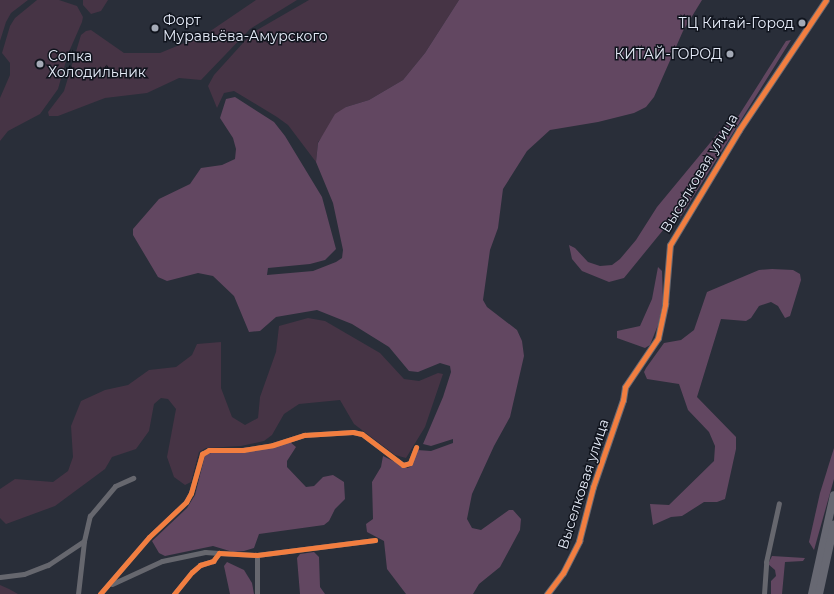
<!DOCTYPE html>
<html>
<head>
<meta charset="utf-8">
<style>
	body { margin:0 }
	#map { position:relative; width:834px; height:594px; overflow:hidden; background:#292e39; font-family:Montserrat,sans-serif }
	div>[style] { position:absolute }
	.green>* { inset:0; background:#463445 }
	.forest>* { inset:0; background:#624761 }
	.street>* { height:5px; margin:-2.5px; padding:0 2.5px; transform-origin:2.5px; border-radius:2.5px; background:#66676e }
	.secondary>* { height:7px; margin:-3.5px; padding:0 3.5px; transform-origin:3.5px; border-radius:3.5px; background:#696a72 }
	.primary>* { height:8px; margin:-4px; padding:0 4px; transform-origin:4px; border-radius:4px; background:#676872 }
	.cycleway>* { height:5px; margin:-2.5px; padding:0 2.5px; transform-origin:2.5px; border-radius:2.5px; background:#f27e40 }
	.dots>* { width:11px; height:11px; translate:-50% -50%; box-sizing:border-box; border:2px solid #10141d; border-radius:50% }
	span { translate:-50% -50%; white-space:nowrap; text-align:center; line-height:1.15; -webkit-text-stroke:3px #10141d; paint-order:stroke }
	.poi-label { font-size:14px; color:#e6ecf9 }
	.left { translate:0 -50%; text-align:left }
	.right { translate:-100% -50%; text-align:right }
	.street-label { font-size:14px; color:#e6ecf9 }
</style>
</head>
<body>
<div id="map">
	<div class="green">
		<div style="clip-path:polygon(0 0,28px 0,11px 13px,6px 22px,0 41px)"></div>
		<div style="clip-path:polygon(37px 0,59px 0,77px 6px,83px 17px,82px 22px,68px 54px,58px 89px,40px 114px,8px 131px,0 141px,0 98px,10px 75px,10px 63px,2px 53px,10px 26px,15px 18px)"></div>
		<div style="clip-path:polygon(83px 0,108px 0,101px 11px,91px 14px,83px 5px)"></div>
		<div style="clip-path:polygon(256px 0,297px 0,250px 29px,201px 80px,179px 78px,147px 93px,105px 98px,58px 116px,49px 116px,48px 112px,64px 91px,81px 35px,86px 31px,91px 30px,124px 53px,160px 53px,206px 34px)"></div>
		<div style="clip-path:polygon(309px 0,459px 0,425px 53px,403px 80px,369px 100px,346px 107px,318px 142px,316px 162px,288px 125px,277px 117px,234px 91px,224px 93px,217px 108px,208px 86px,214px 75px,252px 33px)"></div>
		<div style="clip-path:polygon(308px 318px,325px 321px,380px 353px,404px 379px,419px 381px,438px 373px,443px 374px,425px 427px,406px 458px,395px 455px,354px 424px,340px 400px,299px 404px,284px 414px,272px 435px,264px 441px,241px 446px,206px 448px,199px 452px,191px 482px,185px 485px,174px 477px,167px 457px,176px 409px,168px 399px,161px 398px,154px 404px,149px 431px,136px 449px,112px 457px,105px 469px,55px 506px,6px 524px,0 518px,0 489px,15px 479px,53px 482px,68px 471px,73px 457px,71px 426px,81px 401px,105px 390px,128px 385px,149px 370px,176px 367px,192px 355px,197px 344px,221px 342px,221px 388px,232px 417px,245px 425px,258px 418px,260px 397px,276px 352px,279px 326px)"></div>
		<div style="clip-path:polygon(0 585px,9px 589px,18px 594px,0 594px)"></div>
	</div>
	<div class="forest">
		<div style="clip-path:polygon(459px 0,702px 0,683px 31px,654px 97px,646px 107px,634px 113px,598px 122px,550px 130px,527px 151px,503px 189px,498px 228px,490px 250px,483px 300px,487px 307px,517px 330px,522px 341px,524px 356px,510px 417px,494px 446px,472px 494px,467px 519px,472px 528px,481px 530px,509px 510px,513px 510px,521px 519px,520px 530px,500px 567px,479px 584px,473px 594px,406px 594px,387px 569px,384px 541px,367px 532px,366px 524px,373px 519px,372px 482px,381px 467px,383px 456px,407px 468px,410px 467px,417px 450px,431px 451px,453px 443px,453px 439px,431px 446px,423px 444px,443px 397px,451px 372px,450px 366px,440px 363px,418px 372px,409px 371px,389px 347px,352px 324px,317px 310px,276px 317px,260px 331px,249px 332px,234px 296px,213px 276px,198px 273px,167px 281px,158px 277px,133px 235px,133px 229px,159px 199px,190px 184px,201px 168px,222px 165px,235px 159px,236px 149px,233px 138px,220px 118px,226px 99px,235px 97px,274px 122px,285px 136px,322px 197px,336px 249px,325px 260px,310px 264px,268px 268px,267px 275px,313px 271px,336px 262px,342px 258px,343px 250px,333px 203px,316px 162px,318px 143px,335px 114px,346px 107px,369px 100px,403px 80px,425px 53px)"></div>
		<div style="clip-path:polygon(791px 40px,680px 218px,668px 224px,624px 278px,609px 282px,582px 271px,572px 259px,569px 245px,575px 248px,588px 262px,600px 266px,612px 265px,620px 259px,636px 240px,657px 207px,724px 126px,734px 123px,786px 41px)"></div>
		<div style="clip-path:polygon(658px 267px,662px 271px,663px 301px,658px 325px,650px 345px,645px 348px,617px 338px,617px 331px,640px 326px,652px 299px)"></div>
		<div style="clip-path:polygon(772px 269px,793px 270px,800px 274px,801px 280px,790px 316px,785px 318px,778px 306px,771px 302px,759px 306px,751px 318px,746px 321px,721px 319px,697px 397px,736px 437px,736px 449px,725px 499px,717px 502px,704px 502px,682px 516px,671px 517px,653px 525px,650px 504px,669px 505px,714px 461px,715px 446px,709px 432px,688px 410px,679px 384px,647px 379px,644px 372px,646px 368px,664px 343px,681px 340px,694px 330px,707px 292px,759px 270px)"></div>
		<div style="clip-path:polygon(290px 442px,296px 447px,287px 461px,287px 467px,306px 487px,314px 486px,323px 477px,333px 475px,344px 482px,345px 499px,335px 509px,329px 521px,324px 525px,259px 534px,254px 548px,244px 551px,233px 552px,213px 546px,165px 556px,159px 553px,152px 541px,187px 508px,195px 495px,205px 455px,217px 451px)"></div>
		<div style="clip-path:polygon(834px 448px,834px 479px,814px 550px,809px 542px,820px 493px)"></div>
		<div style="clip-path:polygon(314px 552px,319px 557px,320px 587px,325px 594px,300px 594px,297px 558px,300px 554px)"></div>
		<div style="clip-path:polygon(772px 556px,805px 558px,803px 561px,785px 562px,782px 594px,771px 594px,771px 581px,776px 576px,775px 570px,768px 564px)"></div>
		<div style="clip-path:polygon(227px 562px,244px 570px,252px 583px,254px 594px,230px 594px,224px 566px)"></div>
	</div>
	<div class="street">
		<div style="left:0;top:577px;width:24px;rotate:-7deg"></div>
		<div style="left:24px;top:574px;width:26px;rotate:-21deg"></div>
		<div style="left:48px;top:565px;width:43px;rotate:-33.7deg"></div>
		<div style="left:84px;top:541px;width:26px;rotate:-77deg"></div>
		<div style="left:90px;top:516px;width:39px;rotate:-50deg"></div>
		<div style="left:115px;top:486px;width:20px;rotate:-24deg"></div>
		<div style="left:112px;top:584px;width:55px;rotate:-24.7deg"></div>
		<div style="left:162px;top:561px;width:44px;rotate:-11.8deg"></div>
		<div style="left:205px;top:552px;width:14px;rotate:4deg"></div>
		<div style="left:78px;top:594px;width:53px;rotate:-83.5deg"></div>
		<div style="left:100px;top:594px;width:75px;rotate:-49.3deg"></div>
		<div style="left:149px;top:537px;width:51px;rotate:-43.4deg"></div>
		<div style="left:186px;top:502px;width:10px;rotate:-61deg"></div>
		<div style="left:191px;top:493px;width:41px;rotate:-74.2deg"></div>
		<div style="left:202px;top:454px;width:8px;rotate:-30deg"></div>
		<div style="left:209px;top:450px;width:34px"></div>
		<div style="left:243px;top:450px;width:30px;rotate:-9deg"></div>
		<div style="left:273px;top:445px;width:33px;rotate:-18deg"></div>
		<div style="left:304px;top:435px;width:49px;rotate:-3.5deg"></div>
		<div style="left:353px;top:432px;width:9px;rotate:13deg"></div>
		<div style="left:362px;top:434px;width:51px;rotate:37.1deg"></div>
		<div style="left:403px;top:465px;width:7px;rotate:-16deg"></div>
		<div style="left:410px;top:463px;width:17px;rotate:-69deg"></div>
		<div style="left:174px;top:594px;width:28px;rotate:-51deg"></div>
		<div style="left:192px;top:572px;width:11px;rotate:-41deg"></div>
		<div style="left:200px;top:565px;width:14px;rotate:-17deg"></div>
		<div style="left:213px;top:561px;width:10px;rotate:-53deg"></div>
		<div style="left:219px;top:553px;width:38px;rotate:3deg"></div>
		<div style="left:257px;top:555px;width:119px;rotate:-7.2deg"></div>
		<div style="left:257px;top:594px;width:39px;rotate:-90deg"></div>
		<div style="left:764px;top:594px;width:32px;rotate:-86deg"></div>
		<div style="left:766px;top:562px;width:60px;rotate:-77.6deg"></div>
	</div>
	<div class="secondary">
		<div style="left:547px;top:594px;width:26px;rotate:-53deg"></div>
		<div style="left:563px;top:573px;width:36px;rotate:-63deg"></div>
		<div style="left:579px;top:541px;width:56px;rotate:-75.5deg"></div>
		<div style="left:593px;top:487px;width:92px;rotate:-71deg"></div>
		<div style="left:623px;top:400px;width:13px;rotate:-81deg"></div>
		<div style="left:625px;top:387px;width:59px;rotate:-56deg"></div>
		<div style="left:658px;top:338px;width:35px;rotate:-78deg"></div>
		<div style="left:665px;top:304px;width:59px;rotate:-85.2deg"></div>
		<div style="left:670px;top:245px;width:134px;rotate:-59deg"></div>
		<div style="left:739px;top:130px;width:156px;rotate:-56.2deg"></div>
	</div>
	<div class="primary">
		<div style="left:812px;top:594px;width:101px;rotate:-77.5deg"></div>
		<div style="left:819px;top:594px;width:71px;rotate:-77.7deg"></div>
	</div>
	<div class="cycleway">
		<div style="left:100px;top:594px;width:75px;rotate:-49.3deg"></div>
		<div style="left:149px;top:537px;width:51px;rotate:-43.4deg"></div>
		<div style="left:186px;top:502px;width:10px;rotate:-61deg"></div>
		<div style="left:191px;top:493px;width:41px;rotate:-74.2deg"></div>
		<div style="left:202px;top:454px;width:8px;rotate:-30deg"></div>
		<div style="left:209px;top:450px;width:34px"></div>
		<div style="left:243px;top:450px;width:30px;rotate:-9deg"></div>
		<div style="left:273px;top:445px;width:33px;rotate:-18deg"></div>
		<div style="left:304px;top:435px;width:49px;rotate:-3.5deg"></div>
		<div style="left:353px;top:432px;width:9px;rotate:13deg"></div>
		<div style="left:362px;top:434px;width:51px;rotate:37.1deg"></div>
		<div style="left:403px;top:465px;width:7px;rotate:-16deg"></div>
		<div style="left:410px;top:463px;width:17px;rotate:-69deg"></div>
		<div style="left:174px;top:594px;width:28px;rotate:-51deg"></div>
		<div style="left:192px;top:572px;width:11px;rotate:-41deg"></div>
		<div style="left:200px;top:565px;width:14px;rotate:-17deg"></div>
		<div style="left:213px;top:561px;width:10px;rotate:-53deg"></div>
		<div style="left:219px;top:553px;width:38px;rotate:3deg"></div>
		<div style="left:257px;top:555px;width:119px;rotate:-7.2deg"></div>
		<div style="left:547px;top:594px;width:26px;rotate:-53deg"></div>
		<div style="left:563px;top:573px;width:36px;rotate:-63deg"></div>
		<div style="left:579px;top:541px;width:56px;rotate:-75.5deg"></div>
		<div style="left:593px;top:487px;width:92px;rotate:-71deg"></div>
		<div style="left:623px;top:400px;width:13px;rotate:-81deg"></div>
		<div style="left:625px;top:387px;width:59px;rotate:-56deg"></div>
		<div style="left:658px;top:338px;width:35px;rotate:-78deg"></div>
		<div style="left:665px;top:304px;width:59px;rotate:-85.2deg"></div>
		<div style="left:670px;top:245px;width:134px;rotate:-59deg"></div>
		<div style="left:739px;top:130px;width:156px;rotate:-56.2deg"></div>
	</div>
	<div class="dots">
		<div style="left:802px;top:23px;background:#a4aab6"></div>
		<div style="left:155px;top:28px;background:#a4aab6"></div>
		<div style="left:730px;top:54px;background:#a4aab6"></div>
		<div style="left:40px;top:64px;background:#a4aab6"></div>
	</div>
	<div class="poi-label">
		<span class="left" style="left:163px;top:28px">Форт<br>Муравьёва-Амурского</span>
		<span class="right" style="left:794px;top:23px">ТЦ Китай-Город</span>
		<span class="right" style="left:722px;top:54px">КИТАЙ-ГОРОД</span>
		<span class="left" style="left:48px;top:64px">Сопка<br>Холодильник</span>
	</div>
	<div class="street-label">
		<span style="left:699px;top:173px;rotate:-59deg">Выселковая улица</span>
		<span style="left:583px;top:484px;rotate:-72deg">Выселковая улица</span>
	</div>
</div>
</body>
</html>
